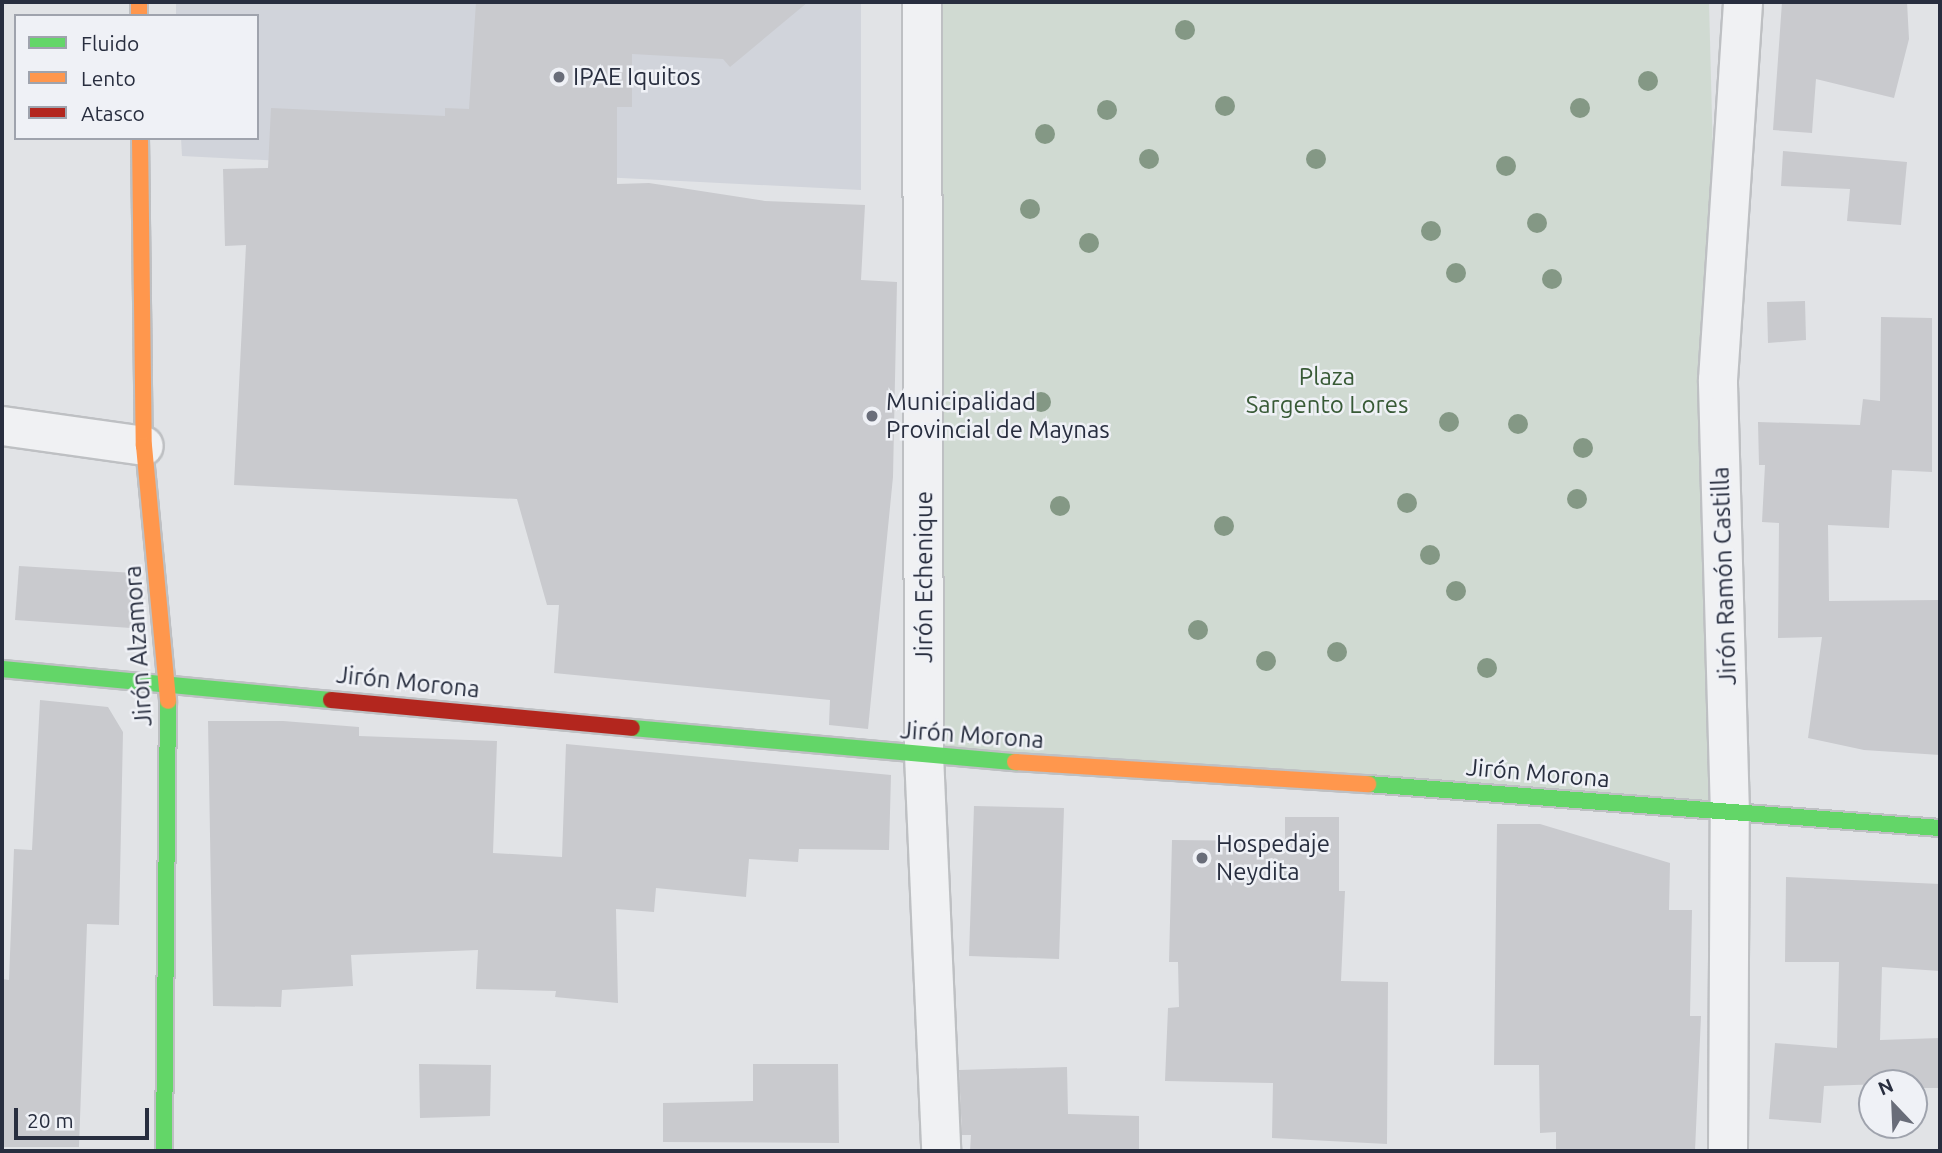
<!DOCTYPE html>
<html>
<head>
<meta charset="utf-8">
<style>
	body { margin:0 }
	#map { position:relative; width:1942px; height:1153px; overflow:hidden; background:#e1e3e6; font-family:Ubuntu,sans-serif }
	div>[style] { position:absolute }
	.built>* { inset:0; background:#d1d4db }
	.green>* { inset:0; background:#d0dad2 }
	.building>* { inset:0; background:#c9cace }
	.roads { filter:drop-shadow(2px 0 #bec0c3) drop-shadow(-2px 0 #bec0c3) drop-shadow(0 2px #bec0c3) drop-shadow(0 -2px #bec0c3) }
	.street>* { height:38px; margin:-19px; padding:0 19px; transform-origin:19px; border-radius:19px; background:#f0f1f3 }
	.fast>* { height:16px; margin:-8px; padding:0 8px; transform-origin:8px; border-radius:8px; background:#63d668 }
	.slow>* { height:16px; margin:-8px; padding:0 8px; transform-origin:8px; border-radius:8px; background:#ff974d }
	.jam>* { height:16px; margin:-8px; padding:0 8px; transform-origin:8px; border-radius:8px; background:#b3261e }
	.trees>* { width:20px; height:20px; margin:-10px; border-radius:50%; background:#849885 }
	.dots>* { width:19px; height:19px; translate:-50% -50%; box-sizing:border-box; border:4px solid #eff1f6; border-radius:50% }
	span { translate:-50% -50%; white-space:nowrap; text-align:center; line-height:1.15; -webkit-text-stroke:5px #eff1f6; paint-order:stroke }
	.poi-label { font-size:24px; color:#282e3f }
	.left { translate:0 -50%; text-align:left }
	.park-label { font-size:24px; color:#385a36 }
	.street-label { font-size:24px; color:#282e3f }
	.frame { position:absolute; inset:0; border:4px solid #282e3f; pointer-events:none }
	.legend { position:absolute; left:14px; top:14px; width:245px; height:126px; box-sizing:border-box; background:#eff1f6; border:2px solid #9fa3ad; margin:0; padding:9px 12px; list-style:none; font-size:21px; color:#282e3f }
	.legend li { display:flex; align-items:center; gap:14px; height:35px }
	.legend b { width:35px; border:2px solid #9fa3ad }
	.north { position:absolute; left:1858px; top:1069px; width:70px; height:70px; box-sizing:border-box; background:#eff1f6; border:2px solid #9fa3ad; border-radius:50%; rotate:337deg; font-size:19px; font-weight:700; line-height:28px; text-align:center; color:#282e3f }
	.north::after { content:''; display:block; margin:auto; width:24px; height:32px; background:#696d79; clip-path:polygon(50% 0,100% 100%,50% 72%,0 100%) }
	.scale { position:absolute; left:14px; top:1108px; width:135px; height:32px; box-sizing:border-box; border:4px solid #282e3f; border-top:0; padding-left:9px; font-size:21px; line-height:24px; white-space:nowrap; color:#282e3f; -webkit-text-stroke:5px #eff1f6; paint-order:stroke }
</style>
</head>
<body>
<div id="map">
	<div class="built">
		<div style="clip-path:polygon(176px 2px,861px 2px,861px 190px,182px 156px,181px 138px,257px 138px,257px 16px,176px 16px)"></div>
	</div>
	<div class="green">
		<div style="clip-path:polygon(922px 2px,1709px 2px,1730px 814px,936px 757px)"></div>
	</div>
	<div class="building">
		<div style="clip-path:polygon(476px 2px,808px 2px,730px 67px,723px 59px,632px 54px,632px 107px,617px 107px,617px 184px,649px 183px,765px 201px,865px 205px,861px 280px,897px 282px,893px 477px,868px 729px,829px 725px,830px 700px,554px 673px,559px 605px,547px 605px,517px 499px,234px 485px,246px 245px,225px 246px,223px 169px,268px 168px,271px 108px,445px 116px,445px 108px,469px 109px)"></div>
		<div style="clip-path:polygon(1782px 2px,1907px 2px,1909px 39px,1894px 98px,1816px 79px,1812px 133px,1773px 130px)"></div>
		<div style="clip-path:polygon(1783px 151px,1907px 162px,1901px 225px,1847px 221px,1850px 189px,1781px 186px)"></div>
		<div style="clip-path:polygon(1805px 301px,1806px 340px,1768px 343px,1767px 302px)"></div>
		<div style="clip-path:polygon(1881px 317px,1932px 318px,1932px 472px,1892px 470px,1889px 528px,1828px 525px,1829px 601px,1940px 600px,1940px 755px,1864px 750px,1808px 738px,1822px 637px,1778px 638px,1779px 523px,1762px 522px,1765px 465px,1759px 465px,1758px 422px,1860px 425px,1863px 399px,1880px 401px)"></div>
		<div style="clip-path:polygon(19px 566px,134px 573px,131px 628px,15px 620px)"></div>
		<div style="clip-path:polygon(40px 700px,108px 707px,123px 732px,119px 925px,87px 924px,79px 1147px,2px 1147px,2px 979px,9px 980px,14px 849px,32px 850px)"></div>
		<div style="clip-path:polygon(208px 721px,283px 721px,359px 727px,359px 736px,497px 741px,493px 853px,562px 857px,566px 744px,891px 775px,889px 850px,799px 849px,798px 862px,749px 859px,746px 897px,656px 888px,654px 912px,616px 909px,618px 1003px,555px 997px,556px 991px,476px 989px,478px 950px,351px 955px,353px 986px,282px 990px,281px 1007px,213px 1006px)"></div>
		<div style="clip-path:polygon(974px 806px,1064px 808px,1059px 959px,969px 956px)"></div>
		<div style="clip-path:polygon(1285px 817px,1339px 817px,1339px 891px,1345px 891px,1341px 981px,1388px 982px,1387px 1144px,1272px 1138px,1273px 1083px,1165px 1081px,1168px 1008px,1179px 1007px,1178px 962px,1169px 962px,1172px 840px,1285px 841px)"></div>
		<div style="clip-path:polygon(1497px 824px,1540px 824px,1670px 863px,1669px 910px,1692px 910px,1690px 1016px,1701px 1016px,1695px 1151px,1556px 1151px,1556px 1132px,1540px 1133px,1539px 1065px,1494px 1065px)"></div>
		<div style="clip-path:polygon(1786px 877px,1940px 884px,1940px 971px,1882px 967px,1880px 1040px,1940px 1038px,1940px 1088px,1914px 1088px,1914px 1083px,1824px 1086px,1821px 1123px,1769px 1119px,1775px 1043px,1837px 1048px,1839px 962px,1785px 962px)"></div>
		<div style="clip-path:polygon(419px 1064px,491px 1065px,490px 1116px,420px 1118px)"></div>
		<div style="clip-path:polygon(753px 1064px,838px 1064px,839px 1143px,663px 1142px,663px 1103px,753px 1101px)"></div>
		<div style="clip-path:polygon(1067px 1067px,1068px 1114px,1139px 1116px,1139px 1151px,970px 1151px,971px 1135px,962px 1135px,959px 1070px)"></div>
	</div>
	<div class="roads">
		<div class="street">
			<div style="left:922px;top:2px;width:753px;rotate:89.85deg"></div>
			<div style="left:924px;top:755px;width:396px;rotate:87.5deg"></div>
			<div style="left:2px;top:426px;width:143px;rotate:8deg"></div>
			<div style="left:1728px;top:1151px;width:337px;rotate:-89.7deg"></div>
			<div style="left:1730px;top:814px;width:434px;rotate:-91.6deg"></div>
			<div style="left:1718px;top:380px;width:379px;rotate:-86.2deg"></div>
		</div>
		<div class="fast">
			<div style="left:2px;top:669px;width:330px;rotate:5.4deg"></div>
			<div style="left:632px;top:728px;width:385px;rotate:5.1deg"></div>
			<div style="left:1368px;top:784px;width:574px;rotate:4.4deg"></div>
			<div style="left:164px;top:1151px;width:450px;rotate:-89.5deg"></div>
		</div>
		<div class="slow">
			<div style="left:139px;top:2px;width:14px;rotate:90deg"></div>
			<div style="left:140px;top:138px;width:308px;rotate:89.3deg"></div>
			<div style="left:144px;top:446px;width:256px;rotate:84.6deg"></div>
			<div style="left:1015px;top:762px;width:354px;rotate:3.6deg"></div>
		</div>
		<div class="jam">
			<div style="left:331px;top:700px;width:302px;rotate:5.3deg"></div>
		</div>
	</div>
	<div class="trees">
		<div style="left:1185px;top:30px"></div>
		<div style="left:1648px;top:81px"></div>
		<div style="left:1225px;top:106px"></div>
		<div style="left:1580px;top:108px"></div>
		<div style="left:1107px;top:110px"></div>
		<div style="left:1045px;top:134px"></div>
		<div style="left:1149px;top:159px"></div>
		<div style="left:1316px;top:159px"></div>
		<div style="left:1506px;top:166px"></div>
		<div style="left:1030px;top:209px"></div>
		<div style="left:1537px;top:223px"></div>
		<div style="left:1431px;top:231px"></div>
		<div style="left:1089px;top:243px"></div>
		<div style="left:1456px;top:273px"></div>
		<div style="left:1552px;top:279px"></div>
		<div style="left:1041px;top:402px"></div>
		<div style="left:1449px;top:422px"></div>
		<div style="left:1518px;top:424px"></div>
		<div style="left:1583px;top:448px"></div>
		<div style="left:1577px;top:499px"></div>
		<div style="left:1407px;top:503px"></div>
		<div style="left:1060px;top:506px"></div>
		<div style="left:1224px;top:526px"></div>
		<div style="left:1430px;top:555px"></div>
		<div style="left:1456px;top:591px"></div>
		<div style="left:1198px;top:630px"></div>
		<div style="left:1337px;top:652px"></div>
		<div style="left:1266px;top:661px"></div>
		<div style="left:1487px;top:668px"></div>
	</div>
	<div class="dots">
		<div style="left:559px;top:77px;background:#696d79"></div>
		<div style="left:872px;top:416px;background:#696d79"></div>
		<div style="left:1202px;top:858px;background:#696d79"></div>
	</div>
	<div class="poi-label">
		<span class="left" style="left:573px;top:77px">IPAE Iquitos</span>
		<span class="left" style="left:886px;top:416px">Municipalidad<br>Provincial de Maynas</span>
		<span class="left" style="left:1216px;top:858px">Hospedaje<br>Neydita</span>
	</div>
	<div class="park-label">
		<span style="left:1327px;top:391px">Plaza<br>Sargento Lores</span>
	</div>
	<div class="street-label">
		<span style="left:1724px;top:576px;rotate:-92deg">Jirón Ramón Castilla</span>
		<span style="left:924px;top:577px;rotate:-90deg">Jirón Echenique</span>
		<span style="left:138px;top:646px;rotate:-94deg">Jirón Alzamora</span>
		<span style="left:408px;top:682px;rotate:6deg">Jirón Morona</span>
		<span style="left:972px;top:735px;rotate:4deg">Jirón Morona</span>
		<span style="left:1538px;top:773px;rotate:5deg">Jirón Morona</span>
	</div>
	<div class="frame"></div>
	<ul class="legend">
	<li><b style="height:9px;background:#63d668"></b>Fluido</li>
	<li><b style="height:9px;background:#ff974d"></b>Lento</li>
	<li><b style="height:9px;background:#b3261e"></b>Atasco</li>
	</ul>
	<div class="north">N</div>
	<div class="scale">20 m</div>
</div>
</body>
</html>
